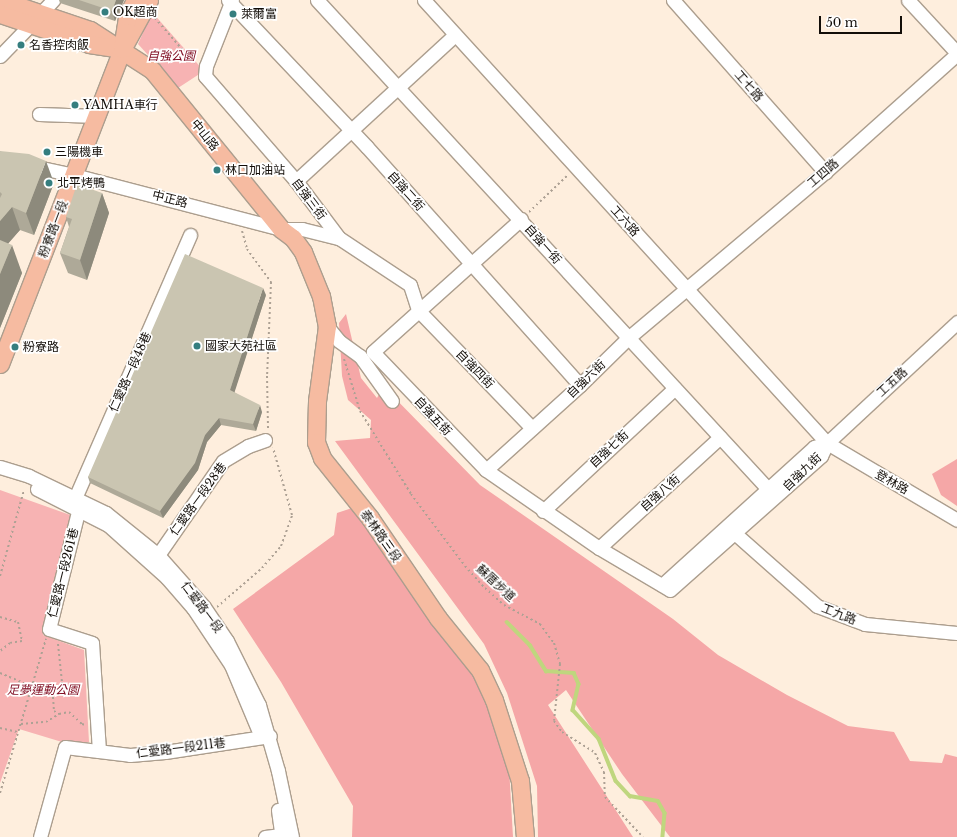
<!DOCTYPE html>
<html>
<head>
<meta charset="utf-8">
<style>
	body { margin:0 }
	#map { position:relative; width:957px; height:837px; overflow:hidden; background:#feeedd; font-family:"Libre Baskerville","Noto Sans TC",serif }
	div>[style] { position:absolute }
	.green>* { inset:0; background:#f7b3b3 }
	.forest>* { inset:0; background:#f5a7a7 }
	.stream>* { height:3.5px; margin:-1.75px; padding:0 1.75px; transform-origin:1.75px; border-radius:1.75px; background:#bfd67e }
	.path>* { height:2px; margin-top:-1px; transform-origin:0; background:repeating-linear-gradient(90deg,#ada194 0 2px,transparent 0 5px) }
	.roads { filter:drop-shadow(1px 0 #ac9e8e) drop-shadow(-1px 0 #ac9e8e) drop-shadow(0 1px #ac9e8e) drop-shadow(0 -1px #ac9e8e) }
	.minor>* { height:13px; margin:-6.5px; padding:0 6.5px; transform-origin:6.5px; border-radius:6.5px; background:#fff }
	.major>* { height:17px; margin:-8.5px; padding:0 8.5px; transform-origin:8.5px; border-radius:8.5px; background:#f6bba1 }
	.wall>* { inset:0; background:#aea998 }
	.shaded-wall>* { inset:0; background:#8d8a7c }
	.building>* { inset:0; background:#cac5b1 }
	.dots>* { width:11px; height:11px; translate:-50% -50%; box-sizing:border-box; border:2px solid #fff; border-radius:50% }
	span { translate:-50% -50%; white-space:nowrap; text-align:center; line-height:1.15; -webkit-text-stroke:3.5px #fff; paint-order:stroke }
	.poi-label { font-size:12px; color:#120d08 }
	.left { translate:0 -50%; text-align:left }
	.park-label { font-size:12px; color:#800e23; font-style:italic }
	.street-label { font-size:12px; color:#120d08 }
	.scale { position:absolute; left:819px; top:16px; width:83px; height:18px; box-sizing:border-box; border:2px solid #120d08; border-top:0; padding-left:5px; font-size:12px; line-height:14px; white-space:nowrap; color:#120d08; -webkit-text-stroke:3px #fff; paint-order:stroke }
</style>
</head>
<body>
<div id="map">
	<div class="green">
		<div style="clip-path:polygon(152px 12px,204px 71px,178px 88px,138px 44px)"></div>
		<div style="clip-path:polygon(0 490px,73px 516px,43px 635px,84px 650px,89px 742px,62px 742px,19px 729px,0 783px)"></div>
	</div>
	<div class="forest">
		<div style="clip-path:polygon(346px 314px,361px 378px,377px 398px,383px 386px,480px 485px,673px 619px,718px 655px,787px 695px,848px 726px,894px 732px,910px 761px,942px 763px,945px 754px,957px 757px,957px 837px,670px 837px,622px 774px,566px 690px,548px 705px,633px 837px,538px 837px,537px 786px,507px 693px,484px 644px,335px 441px,370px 438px,371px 420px,348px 400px,342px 376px,339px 323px)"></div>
		<div style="clip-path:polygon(957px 459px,957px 506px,941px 495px,932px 474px)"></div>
		<div style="clip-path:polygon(355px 507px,475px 670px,509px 767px,513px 837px,352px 837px,353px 806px,281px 682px,233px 609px,334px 535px,337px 513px)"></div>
	</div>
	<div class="stream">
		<div style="left:507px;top:622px;width:33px;rotate:45deg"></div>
		<div style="left:530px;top:645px;width:31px;rotate:58deg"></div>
		<div style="left:546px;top:671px;width:28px;rotate:4deg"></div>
		<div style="left:574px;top:673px;width:12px;rotate:66deg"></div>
		<div style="left:579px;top:684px;width:27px;rotate:103deg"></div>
		<div style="left:573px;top:710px;width:39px;rotate:48deg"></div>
		<div style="left:599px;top:739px;width:45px;rotate:68deg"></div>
		<div style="left:616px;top:781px;width:21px;rotate:47deg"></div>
		<div style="left:630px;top:796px;width:28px;rotate:10deg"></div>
		<div style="left:658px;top:801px;width:14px;rotate:60deg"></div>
		<div style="left:665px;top:813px;width:24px;rotate:95deg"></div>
	</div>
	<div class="path">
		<div style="left:155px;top:18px;width:60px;rotate:49.1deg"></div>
		<div style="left:529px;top:212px;width:54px;rotate:-43.5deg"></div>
		<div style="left:242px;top:231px;width:19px;rotate:74deg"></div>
		<div style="left:247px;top:249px;width:41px;rotate:54deg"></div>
		<div style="left:271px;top:282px;width:94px;rotate:92.4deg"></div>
		<div style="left:267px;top:376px;width:54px;rotate:88.9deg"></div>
		<div style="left:344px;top:359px;width:54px;rotate:72.9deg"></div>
		<div style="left:360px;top:411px;width:97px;rotate:58.4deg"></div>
		<div style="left:411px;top:494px;width:90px;rotate:53.1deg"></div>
		<div style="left:465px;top:566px;width:30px;rotate:48deg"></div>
		<div style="left:485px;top:588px;width:25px;rotate:42deg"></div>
		<div style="left:504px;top:605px;width:41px;rotate:27.8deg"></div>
		<div style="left:540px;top:624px;width:24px;rotate:54deg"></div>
		<div style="left:554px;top:643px;width:22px;rotate:74deg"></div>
		<div style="left:560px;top:664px;width:57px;rotate:96deg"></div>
		<div style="left:554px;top:721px;width:14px;rotate:54deg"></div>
		<div style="left:562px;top:732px;width:39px;rotate:32deg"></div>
		<div style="left:595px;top:753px;width:21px;rotate:65deg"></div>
		<div style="left:604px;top:772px;width:25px;rotate:88deg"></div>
		<div style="left:605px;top:797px;width:55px;rotate:46.5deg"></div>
		<div style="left:0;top:576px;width:89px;rotate:-74.4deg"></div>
		<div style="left:217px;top:607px;width:60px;rotate:-40.9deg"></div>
		<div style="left:262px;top:568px;width:29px;rotate:-49deg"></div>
		<div style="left:281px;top:546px;width:33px;rotate:-70deg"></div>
		<div style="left:292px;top:515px;width:70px;rotate:-105.8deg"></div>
		<div style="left:0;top:617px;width:19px;rotate:16deg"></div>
		<div style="left:18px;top:622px;width:19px;rotate:78deg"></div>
		<div style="left:22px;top:641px;width:12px;rotate:171deg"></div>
		<div style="left:10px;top:643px;width:13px;rotate:141deg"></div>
		<div style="left:58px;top:644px;width:38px;rotate:84deg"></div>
		<div style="left:62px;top:682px;width:8px;rotate:97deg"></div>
		<div style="left:61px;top:690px;width:11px;rotate:139deg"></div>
		<div style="left:53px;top:697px;width:14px;rotate:86deg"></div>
		<div style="left:54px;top:711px;width:6px;rotate:31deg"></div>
		<div style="left:59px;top:714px;width:10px;rotate:-11deg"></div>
		<div style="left:69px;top:712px;width:18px;rotate:43deg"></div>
		<div style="left:82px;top:724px;width:4px;rotate:14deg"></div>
		<div style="left:0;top:673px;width:34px;rotate:23deg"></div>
		<div style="left:21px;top:724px;width:25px;rotate:-5deg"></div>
		<div style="left:46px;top:722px;width:15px;rotate:-32deg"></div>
		<div style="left:0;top:728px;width:18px;rotate:13deg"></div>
		<div style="left:0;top:793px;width:161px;rotate:-73.4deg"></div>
	</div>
	<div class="roads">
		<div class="minor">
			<div style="left:228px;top:0;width:202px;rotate:46.6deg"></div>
			<div style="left:367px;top:147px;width:319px;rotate:48.2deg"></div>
			<div style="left:232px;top:0;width:71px;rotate:111.5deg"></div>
			<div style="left:206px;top:66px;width:10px;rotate:96deg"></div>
			<div style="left:205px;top:76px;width:139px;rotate:49.1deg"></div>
			<div style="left:296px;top:181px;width:71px;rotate:53deg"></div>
			<div style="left:339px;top:238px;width:85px;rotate:33.5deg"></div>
			<div style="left:410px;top:285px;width:26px;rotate:72deg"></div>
			<div style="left:418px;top:310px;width:164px;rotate:46deg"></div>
			<div style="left:317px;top:0;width:665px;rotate:47.31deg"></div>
			<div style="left:424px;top:0;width:599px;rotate:47.71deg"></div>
			<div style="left:827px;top:443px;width:151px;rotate:30.6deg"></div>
			<div style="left:673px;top:0;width:230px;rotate:48.5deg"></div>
			<div style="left:908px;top:0;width:72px;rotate:47.2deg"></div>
			<div style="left:41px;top:13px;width:18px;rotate:-47deg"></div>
			<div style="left:0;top:56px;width:43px;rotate:-45.9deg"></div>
			<div style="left:39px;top:114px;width:58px;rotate:2deg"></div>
			<div style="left:0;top:159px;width:76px;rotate:12.2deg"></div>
			<div style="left:74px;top:175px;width:214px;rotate:14.6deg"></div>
			<div style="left:281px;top:229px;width:21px"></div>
			<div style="left:302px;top:229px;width:38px;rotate:14deg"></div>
			<div style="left:296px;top:181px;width:216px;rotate:-42.6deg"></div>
			<div style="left:521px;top:219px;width:199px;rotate:138.1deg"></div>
			<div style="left:373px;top:352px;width:163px;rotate:46.2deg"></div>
			<div style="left:486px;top:470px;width:137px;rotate:34.6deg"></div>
			<div style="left:599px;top:548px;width:82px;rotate:30.6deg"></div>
			<div style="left:670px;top:590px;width:202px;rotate:-41.6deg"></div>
			<div style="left:821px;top:456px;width:14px;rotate:-65deg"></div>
			<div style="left:327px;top:326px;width:19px;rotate:51deg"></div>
			<div style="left:339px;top:341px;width:26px;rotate:36deg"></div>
			<div style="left:360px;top:356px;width:55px;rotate:54.6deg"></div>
			<div style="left:0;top:467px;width:30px;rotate:17deg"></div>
			<div style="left:29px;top:476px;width:85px;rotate:25.7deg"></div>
			<div style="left:106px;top:513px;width:67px;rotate:38.9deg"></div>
			<div style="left:158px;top:555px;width:69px;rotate:48.5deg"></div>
			<div style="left:204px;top:607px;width:41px;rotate:55.9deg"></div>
			<div style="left:227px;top:641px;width:72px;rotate:63.4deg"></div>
			<div style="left:259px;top:705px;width:69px;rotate:73.9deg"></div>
			<div style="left:278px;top:771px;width:67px;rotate:78deg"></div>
			<div style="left:486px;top:470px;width:127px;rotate:-42.1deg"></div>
			<div style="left:580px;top:385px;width:67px;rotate:-44.4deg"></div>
			<div style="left:628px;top:338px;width:258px;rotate:-40.1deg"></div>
			<div style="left:825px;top:172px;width:177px;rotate:-41.8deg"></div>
			<div style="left:37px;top:489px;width:80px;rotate:26.9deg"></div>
			<div style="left:108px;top:525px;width:79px;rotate:41.9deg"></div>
			<div style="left:167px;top:578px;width:40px;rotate:49deg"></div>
			<div style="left:193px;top:608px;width:69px;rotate:56.3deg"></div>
			<div style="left:231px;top:665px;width:73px;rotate:67.3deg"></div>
			<div style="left:543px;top:511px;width:180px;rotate:-43deg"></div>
			<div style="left:730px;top:529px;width:116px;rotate:41.5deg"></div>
			<div style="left:817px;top:606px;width:51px;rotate:20.6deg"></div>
			<div style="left:865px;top:624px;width:92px;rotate:5.6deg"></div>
			<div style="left:599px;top:548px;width:164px;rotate:-42.5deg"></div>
			<div style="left:158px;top:555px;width:114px;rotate:-55.3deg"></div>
			<div style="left:223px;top:461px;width:29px;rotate:-31deg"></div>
			<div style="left:248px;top:446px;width:18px;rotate:-19deg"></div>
			<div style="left:662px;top:585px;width:205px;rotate:-42.2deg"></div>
			<div style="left:814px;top:447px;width:14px;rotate:-17deg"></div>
			<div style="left:827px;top:443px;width:178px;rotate:-42.9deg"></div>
			<div style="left:99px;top:751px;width:108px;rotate:-93.7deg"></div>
			<div style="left:92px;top:643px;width:45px;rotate:-162deg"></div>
			<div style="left:49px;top:629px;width:125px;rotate:-76.1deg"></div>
			<div style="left:79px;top:508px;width:12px;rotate:-104deg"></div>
			<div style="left:76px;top:496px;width:285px;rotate:-66.4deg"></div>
			<div style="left:278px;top:810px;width:27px;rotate:82deg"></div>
			<div style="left:40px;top:837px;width:93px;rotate:-74.5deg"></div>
			<div style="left:65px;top:747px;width:65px;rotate:7deg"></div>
			<div style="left:130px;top:755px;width:35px;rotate:-5deg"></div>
			<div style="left:165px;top:752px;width:106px;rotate:-8.7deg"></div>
			<div style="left:265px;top:837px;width:24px;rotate:-7deg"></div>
		</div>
		<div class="major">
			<div style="left:1px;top:0;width:94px;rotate:18.6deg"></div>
			<div style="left:90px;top:30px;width:74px;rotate:32.8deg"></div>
			<div style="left:152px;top:70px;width:205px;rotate:50.9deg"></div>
			<div style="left:281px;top:229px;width:15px;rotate:37deg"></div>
			<div style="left:293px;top:238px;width:17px;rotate:54deg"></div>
			<div style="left:303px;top:252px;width:48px;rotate:67.8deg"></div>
			<div style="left:321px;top:296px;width:31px;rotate:79deg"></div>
			<div style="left:327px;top:326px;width:76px;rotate:97.6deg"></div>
			<div style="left:317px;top:401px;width:41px;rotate:91.4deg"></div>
			<div style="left:316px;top:442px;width:17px;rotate:69deg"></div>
			<div style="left:322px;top:458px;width:77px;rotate:51.3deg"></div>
			<div style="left:370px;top:518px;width:121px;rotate:55.8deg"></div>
			<div style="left:438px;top:618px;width:67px;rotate:51.1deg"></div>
			<div style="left:480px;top:670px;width:33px;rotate:65deg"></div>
			<div style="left:494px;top:700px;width:85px;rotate:72.2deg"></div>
			<div style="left:520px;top:781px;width:56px;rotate:84.9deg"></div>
			<div style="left:0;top:14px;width:94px;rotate:18.6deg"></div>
			<div style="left:89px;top:44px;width:25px;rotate:9deg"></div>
			<div style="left:125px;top:44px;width:50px;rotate:-61.4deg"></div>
			<div style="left:0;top:364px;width:338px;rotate:-68.8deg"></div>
			<div style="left:122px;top:49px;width:33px;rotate:-81deg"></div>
			<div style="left:127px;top:16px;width:18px;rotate:-63deg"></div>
		</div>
	</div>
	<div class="wall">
		<div style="clip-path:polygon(59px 0,124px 0,115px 21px,60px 3px)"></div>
		<div style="clip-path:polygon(0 151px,54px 183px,34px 235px,20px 230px,8px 243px,22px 273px,0 328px)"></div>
		<div style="clip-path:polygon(102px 193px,109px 213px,87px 280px,68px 273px,60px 253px,69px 227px,66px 217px)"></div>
		<div style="clip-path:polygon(266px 295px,234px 392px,262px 412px,256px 431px,221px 425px,207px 442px,198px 470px,163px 518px,90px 483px,88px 477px)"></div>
	</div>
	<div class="shaded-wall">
		<div style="clip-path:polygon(116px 0,124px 0,115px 21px,112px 11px)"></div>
		<div style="clip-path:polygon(46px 161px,54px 183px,34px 235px,26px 213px)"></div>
		<div style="clip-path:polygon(102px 193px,109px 213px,87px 280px,80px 260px)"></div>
		<div style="clip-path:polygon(12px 207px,20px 230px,0 253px,0 221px)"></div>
		<div style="clip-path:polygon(12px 245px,22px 273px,0 328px,0 274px)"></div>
		<div style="clip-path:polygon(263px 288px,266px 295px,233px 397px,230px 390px)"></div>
		<div style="clip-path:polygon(260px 405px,262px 412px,256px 431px,253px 424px)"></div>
		<div style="clip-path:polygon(219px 418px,221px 425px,207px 442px,198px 470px,163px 518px,160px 511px,205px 435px)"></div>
	</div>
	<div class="building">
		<div style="clip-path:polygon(79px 0,116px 0,112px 11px)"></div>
		<div style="clip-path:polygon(0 151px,29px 154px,46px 161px,26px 213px,12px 207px,0 221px,0 198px,2px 194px,0 192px)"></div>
		<div style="clip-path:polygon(77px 184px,102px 193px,80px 260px,60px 253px,72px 219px,66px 217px)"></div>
		<div style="clip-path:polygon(0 240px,12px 245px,0 274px)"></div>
		<div style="clip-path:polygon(185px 254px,263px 288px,230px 390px,260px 405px,253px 424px,219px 418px,205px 435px,195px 463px,160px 511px,88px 477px)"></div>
	</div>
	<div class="dots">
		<div style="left:105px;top:12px;background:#357e7f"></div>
		<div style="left:233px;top:14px;background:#357e7f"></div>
		<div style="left:21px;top:45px;background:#357e7f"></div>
		<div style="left:75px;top:105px;background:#357e7f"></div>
		<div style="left:47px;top:152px;background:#357e7f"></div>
		<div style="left:217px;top:170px;background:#357e7f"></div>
		<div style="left:49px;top:183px;background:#357e7f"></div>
		<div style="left:197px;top:346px;background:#357e7f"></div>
		<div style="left:15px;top:347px;background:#357e7f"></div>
	</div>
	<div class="poi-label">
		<span class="left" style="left:113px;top:12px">OK超商</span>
		<span class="left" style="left:241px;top:14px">萊爾富</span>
		<span class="left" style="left:29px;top:45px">名香控肉飯</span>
		<span class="left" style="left:83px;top:105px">YAMHA車行</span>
		<span class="left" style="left:55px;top:152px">三陽機車</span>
		<span class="left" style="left:225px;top:170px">林口加油站</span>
		<span class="left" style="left:57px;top:183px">北平烤鴨</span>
		<span class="left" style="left:205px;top:346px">國家大苑社區</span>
		<span class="left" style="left:23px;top:347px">粉寮路</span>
	</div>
	<div class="park-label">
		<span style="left:171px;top:56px">自強公園</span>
		<span style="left:43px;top:690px">足夢運動公園</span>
	</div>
	<div class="street-label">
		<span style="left:749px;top:86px;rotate:49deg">工七路</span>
		<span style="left:205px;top:135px;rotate:51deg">中山路</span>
		<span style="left:823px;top:173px;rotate:-41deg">工四路</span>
		<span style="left:406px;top:191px;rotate:48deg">自強二街</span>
		<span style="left:170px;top:199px;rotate:14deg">中正路</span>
		<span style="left:309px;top:199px;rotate:53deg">自強三街</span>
		<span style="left:625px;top:221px;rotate:48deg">工六路</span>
		<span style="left:53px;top:229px;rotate:-69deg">粉寮路一段</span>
		<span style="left:543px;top:244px;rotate:48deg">自強一街</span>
		<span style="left:475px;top:369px;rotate:46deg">自強四街</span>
		<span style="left:130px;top:372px;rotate:-66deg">仁愛路一段48巷</span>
		<span style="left:586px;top:379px;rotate:-44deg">自強六街</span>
		<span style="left:892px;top:382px;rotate:-43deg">工五路</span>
		<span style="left:433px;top:416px;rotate:47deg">自強五街</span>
		<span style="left:609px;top:449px;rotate:-43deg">自強七街</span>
		<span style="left:802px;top:472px;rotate:-44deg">自強九街</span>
		<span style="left:892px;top:482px;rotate:29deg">登林路</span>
		<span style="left:660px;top:493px;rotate:-42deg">自強八街</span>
		<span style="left:198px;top:499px;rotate:-54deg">仁愛路一段28巷</span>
		<span style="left:381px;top:536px;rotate:55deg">泰林路三段</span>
		<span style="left:63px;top:573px;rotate:-76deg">仁愛路一段261巷</span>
		<span style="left:496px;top:583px;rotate:43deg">蘇厝步道</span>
		<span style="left:202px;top:607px;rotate:53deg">仁愛路一段</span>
		<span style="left:839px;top:614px;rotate:21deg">工九路</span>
		<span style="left:181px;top:748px;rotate:-7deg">仁愛路一段211巷</span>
	</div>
	<div class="scale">50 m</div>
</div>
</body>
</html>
